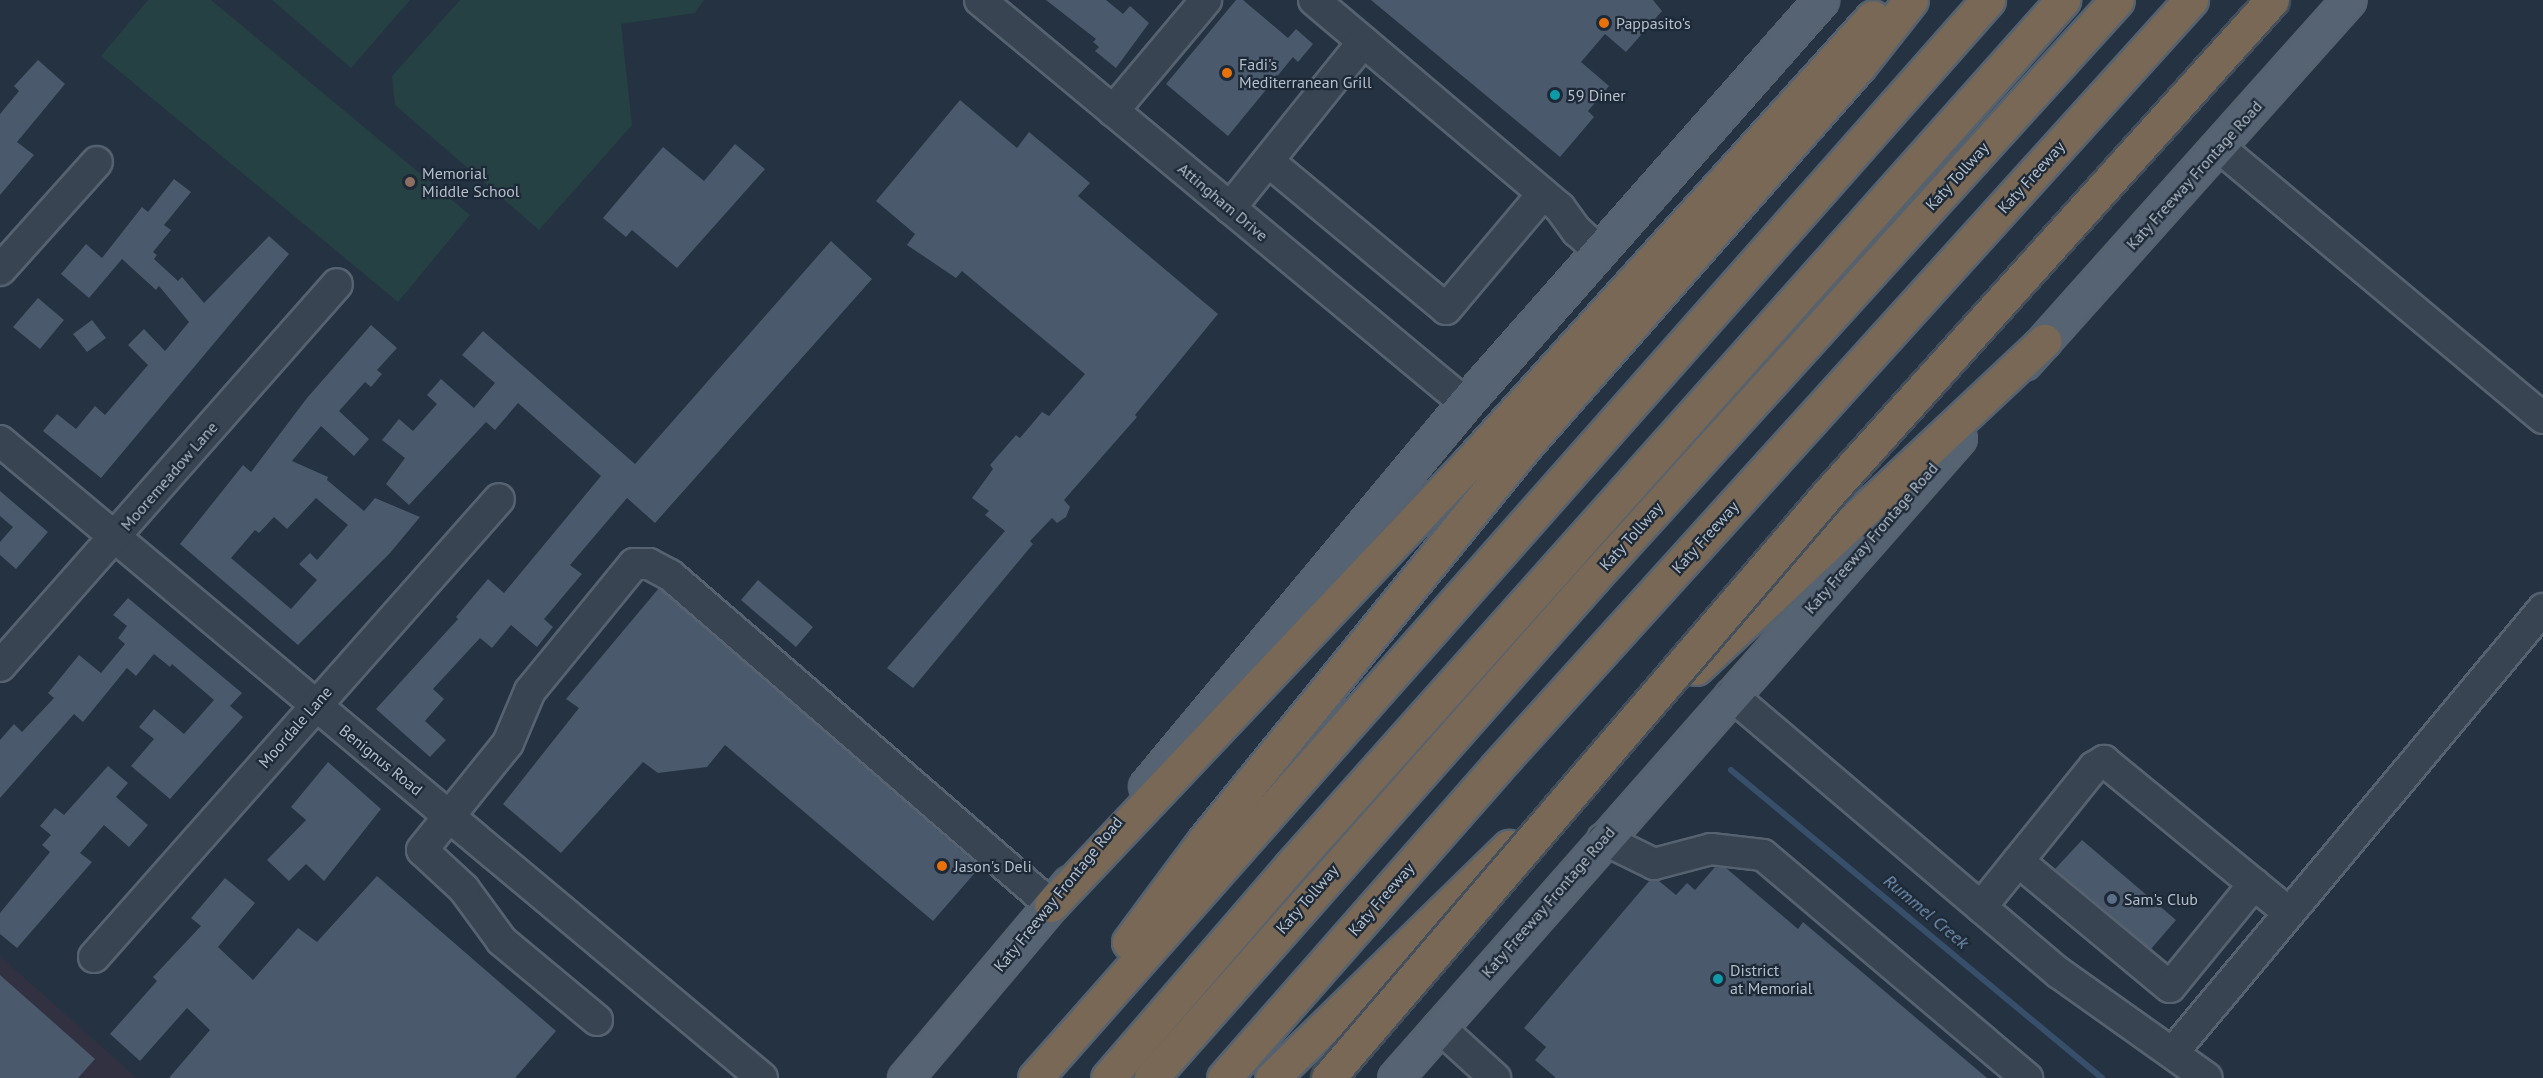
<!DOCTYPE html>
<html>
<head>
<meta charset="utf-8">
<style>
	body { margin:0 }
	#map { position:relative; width:2543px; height:1078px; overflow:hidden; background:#243242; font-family:"PT Sans",sans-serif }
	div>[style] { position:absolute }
	.medical>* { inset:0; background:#323142 }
	.green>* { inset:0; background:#264143 }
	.stream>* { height:6px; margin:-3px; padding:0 3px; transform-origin:3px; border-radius:3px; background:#374f6a }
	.building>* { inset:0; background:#4a596b }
	.roads { filter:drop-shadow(2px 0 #56626f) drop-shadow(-2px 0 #56626f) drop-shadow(0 2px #56626f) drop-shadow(0 -2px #56626f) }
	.minor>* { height:30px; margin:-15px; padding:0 15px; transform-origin:15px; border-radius:15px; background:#384452 }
	.major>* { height:33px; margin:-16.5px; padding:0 16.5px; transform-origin:16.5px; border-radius:16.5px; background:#566372 }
	.highway>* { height:33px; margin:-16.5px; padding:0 16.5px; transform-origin:16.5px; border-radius:16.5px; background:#786855 }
	.bridges { filter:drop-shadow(2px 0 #434f5c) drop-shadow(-2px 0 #434f5c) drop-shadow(0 2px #434f5c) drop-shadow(0 -2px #434f5c) }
	.highway-bridge>* { height:33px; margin:-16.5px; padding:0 16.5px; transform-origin:16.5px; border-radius:16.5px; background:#786855 }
	.dots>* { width:16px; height:16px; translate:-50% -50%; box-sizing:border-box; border:3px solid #1d2937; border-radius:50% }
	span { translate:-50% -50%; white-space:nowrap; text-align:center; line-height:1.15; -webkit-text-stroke:4.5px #1d2937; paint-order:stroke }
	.poi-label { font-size:16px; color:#b5bfcc }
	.left { translate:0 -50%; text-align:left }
	.street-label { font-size:16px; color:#b5bfcc }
	.water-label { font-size:18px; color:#7391b1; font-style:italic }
</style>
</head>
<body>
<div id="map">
	<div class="medical">
		<div style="clip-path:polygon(0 956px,137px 1078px,0 1078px)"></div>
	</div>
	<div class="green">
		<div style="clip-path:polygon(148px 0,211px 0,470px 215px,398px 302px,101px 56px)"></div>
		<div style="clip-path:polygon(272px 0,410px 0,351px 68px)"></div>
		<div style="clip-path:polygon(460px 0,704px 0,695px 13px,621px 24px,632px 125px,539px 230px,395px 105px,392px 76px)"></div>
	</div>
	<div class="stream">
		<div style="left:1731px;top:770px;width:482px;rotate:39.7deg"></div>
	</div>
	<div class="building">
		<div style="clip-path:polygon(1046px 0,1106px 0,1123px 14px,1130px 6px,1149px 23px,1116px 68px,1095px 51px,1099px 47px,1093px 42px,1096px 39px)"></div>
		<div style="clip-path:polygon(1236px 0,1243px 0,1288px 38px,1296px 29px,1313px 44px,1298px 62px,1293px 57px,1228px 136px,1166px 84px)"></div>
		<div style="clip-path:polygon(1371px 0,1653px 0,1662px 11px,1626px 52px,1605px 34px,1581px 62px,1609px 86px,1588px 111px,1594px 117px,1560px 157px)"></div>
		<div style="clip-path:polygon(38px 60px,65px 84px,17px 142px,34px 155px,0 195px,0 114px,19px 91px,14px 86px)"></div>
		<div style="clip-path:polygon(960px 100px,1017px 148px,1029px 132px,1090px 183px,1078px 196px,1218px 314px,1135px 415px,1137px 417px,1064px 500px,1070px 507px,1066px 517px,1057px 523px,1052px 518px,1030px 541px,1033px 544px,913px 688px,887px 668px,1005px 531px,985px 515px,989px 511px,972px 498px,993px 469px,990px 465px,1016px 435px,1020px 438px,1042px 412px,1049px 416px,1085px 374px,962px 271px,956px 278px,907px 245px,915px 234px,876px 201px)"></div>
		<div style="clip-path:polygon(735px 144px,765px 169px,677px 268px,632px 230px,626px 237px,603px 218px,663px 147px,704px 181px)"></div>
		<div style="clip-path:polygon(174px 179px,191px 192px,164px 225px,171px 230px,153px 252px,157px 255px,154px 259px,178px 281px,182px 277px,204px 303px,269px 236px,289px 254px,101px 478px,43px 431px,57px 414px,76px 429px,95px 406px,105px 415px,148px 365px,128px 345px,144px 329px,165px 351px,189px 322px,159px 286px,156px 290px,122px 259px,89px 298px,61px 274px,86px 244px,102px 258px,142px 207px,148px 212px)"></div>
		<div style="clip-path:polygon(831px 241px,872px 279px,655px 523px,627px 498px,570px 565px,582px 574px,544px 619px,553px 627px,537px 647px,511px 625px,492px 648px,480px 638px,433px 689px,444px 699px,425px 721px,446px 740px,430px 757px,376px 709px,458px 619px,456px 617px,488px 579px,504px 593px,601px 476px,518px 403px,495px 430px,486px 422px,409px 505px,386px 484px,405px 458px,382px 440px,399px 419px,413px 431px,437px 404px,427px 395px,441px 379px,474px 408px,495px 383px,462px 355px,483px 331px,635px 464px)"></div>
		<div style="clip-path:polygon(38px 298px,64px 320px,40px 349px,13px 327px)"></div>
		<div style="clip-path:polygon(92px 320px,106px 338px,87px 352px,73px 334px)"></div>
		<div style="clip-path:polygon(evenodd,371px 325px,397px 348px,377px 370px,382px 374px,371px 387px,365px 382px,339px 411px,369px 439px,354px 456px,321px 426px,292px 461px,328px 477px,327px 480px,364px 511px,375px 498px,420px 517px,390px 553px,298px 645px,180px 544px,243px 465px,251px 472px,307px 398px,371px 325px,316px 498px,348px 525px,317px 560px,310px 553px,299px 564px,317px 580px,291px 609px,231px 558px,255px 530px,259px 533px,274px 517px,287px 529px,316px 498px)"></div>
		<div style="clip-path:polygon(0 491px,48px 532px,16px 569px,0 555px,0 542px,13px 527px,0 516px)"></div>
		<div style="clip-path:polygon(758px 580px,813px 627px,796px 647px,741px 600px)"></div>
		<div style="clip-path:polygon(659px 588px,980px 867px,933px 921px,725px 745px,707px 767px,658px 773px,643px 762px,561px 853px,503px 804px,579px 708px,566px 699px)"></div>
		<div style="clip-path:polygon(128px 598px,242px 693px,230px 706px,243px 717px,170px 799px,131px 766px,154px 739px,139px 727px,154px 709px,184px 734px,214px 700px,172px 664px,170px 667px,154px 654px,136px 676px,127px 668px,83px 722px,74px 714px,0 798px,0 740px,14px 724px,22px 732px,54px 698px,48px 693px,79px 655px,101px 673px,125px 644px,118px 638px,127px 626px,113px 615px)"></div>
		<div style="clip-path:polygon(328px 762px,381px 809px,324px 881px,306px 864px,289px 881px,267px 860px,306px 820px,291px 807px)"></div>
		<div style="clip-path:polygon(108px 766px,128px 783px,116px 797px,148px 825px,129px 847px,104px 825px,80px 853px,92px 862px,17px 948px,0 934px,0 913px,50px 852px,42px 845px,51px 835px,40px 826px,55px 808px,64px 815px)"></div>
		<div style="clip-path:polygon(2082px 840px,2176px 920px,2151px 949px,2055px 869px)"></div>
		<div style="clip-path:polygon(1715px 867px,1726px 868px,1798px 929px,1803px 922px,1987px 1078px,1556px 1078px,1535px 1060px,1546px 1047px,1524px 1028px,1650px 880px,1659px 881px,1676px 895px,1687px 883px,1695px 890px)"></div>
		<div style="clip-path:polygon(377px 876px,556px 1031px,515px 1078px,169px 1078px,210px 1030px,187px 1008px,140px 1061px,110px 1034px,157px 981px,153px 977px,201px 926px,191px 918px,225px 878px,255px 903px,218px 947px,253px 980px,298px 928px,317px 942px)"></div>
		<div style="clip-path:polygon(0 975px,95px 1059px,78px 1078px,0 1078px)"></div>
	</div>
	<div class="roads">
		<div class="minor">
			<div style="left:980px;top:0;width:631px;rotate:39.72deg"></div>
			<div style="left:1314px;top:0;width:322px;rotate:40.2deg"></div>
			<div style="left:1560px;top:208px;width:29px;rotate:54deg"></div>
			<div style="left:1577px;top:231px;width:30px;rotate:42deg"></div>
			<div style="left:1113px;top:111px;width:145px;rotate:-50deg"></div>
			<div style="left:2220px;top:148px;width:421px;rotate:39.9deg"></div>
			<div style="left:1268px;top:161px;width:231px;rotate:39.7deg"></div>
			<div style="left:1446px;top:309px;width:150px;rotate:-49.9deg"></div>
			<div style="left:1230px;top:208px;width:213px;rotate:-51.3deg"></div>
			<div style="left:0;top:270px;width:145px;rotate:-48.1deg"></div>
			<div style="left:0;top:441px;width:993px;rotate:39.89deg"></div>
			<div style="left:0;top:666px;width:509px;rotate:-48.58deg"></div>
			<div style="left:1731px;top:695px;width:430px;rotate:40.3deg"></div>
			<div style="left:2059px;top:973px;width:181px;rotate:35.4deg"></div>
			<div style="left:1603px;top:839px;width:57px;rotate:26.1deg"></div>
			<div style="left:1654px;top:864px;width:59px;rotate:-14.7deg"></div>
			<div style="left:1711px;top:849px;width:52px;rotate:6.6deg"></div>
			<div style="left:1763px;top:855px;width:346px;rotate:40.2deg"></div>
			<div style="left:2018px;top:861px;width:197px;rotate:39.7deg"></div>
			<div style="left:2170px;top:987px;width:133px;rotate:-50.8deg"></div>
			<div style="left:1981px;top:907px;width:180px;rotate:-51.1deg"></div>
			<div style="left:2094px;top:767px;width:12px;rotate:-31deg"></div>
			<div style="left:2104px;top:761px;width:239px;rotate:39.4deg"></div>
			<div style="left:94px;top:957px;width:611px;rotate:-48.51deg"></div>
			<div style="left:597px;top:1020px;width:124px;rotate:-140.3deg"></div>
			<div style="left:502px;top:941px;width:64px;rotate:-126.2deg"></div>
			<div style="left:464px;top:889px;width:57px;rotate:-137.1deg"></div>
			<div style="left:422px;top:850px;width:137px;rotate:-51.2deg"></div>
			<div style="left:508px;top:743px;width:56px;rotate:-67.1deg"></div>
			<div style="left:530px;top:691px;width:164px;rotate:-50.7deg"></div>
			<div style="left:634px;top:564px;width:15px"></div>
			<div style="left:649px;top:564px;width:24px;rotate:28deg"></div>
			<div style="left:670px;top:575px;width:504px;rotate:40.9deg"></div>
			<div style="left:1439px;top:1027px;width:76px;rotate:42.3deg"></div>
			<div style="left:2174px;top:1051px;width:576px;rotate:-50.14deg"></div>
		</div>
		<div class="major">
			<div style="left:2024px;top:363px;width:487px;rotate:-48.2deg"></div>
			<div style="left:1146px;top:786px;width:498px;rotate:-50.2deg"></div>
			<div style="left:1465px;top:403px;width:538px;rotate:-48.54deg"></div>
			<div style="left:905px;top:1078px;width:255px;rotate:-49.9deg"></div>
			<div style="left:1395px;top:1078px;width:853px;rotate:-48.61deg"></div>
		</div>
		<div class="highway">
			<div style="left:1696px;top:668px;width:478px;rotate:-43.2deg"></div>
			<div style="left:1051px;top:905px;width:610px;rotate:-46.59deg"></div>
			<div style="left:1470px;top:462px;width:600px;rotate:-47.84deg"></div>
			<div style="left:1129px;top:942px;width:126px;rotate:-53.4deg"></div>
			<div style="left:1204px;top:841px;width:509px;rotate:-50.9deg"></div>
			<div style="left:1525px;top:446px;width:506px;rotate:-48.69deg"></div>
			<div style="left:1859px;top:66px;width:84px;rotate:-51.8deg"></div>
			<div style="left:1035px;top:1078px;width:1439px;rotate:-48.52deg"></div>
			<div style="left:1108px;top:1078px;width:279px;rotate:-49.2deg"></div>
			<div style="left:1290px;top:867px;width:1162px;rotate:-48.28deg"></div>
			<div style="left:1151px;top:1078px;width:667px;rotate:-48.52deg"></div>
			<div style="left:1593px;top:578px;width:780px;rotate:-47.81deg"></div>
			<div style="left:1224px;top:1078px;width:412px;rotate:-48.7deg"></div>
			<div style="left:1496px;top:768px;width:1036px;rotate:-47.86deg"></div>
			<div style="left:1272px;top:1078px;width:331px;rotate:-44.3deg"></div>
		</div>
	</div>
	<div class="bridges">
		<div class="highway-bridge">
			<div style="left:1328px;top:1078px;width:769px;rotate:-49.43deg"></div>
			<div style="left:1828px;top:494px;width:664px;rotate:-48.05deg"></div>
		</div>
	</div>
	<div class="dots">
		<div style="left:1604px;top:23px;background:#e8710a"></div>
		<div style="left:1227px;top:73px;background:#e8710a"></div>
		<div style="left:1555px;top:95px;background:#0f9aa8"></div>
		<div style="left:410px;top:182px;background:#8d6e63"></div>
		<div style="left:942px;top:866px;background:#e8710a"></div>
		<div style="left:2112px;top:899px;background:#5c6f8a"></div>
		<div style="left:1718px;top:979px;background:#0f9aa8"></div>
	</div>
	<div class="poi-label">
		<span class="left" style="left:1616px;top:23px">Pappasito's</span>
		<span class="left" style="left:1239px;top:73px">Fadi's<br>Mediterranean Grill</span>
		<span class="left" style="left:1567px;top:95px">59 Diner</span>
		<span class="left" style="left:422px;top:182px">Memorial<br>Middle School</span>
		<span class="left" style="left:954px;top:866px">Jason's Deli</span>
		<span class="left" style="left:2124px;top:899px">Sam's Club</span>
		<span class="left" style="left:1730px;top:979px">District<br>at Memorial</span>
	</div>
	<div class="street-label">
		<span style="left:2194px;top:175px;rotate:-48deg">Katy Freeway Frontage Road</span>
		<span style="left:1957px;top:176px;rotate:-48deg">Katy Tollway</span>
		<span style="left:2031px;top:177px;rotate:-48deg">Katy Freeway</span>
		<span style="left:1223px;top:202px;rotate:40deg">Attingham Drive</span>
		<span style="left:169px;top:476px;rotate:-49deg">Mooremeadow Lane</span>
		<span style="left:1631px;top:536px;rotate:-48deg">Katy Tollway</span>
		<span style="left:1705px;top:537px;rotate:-48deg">Katy Freeway</span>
		<span style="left:1871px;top:538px;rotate:-49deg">Katy Freeway Frontage Road</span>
		<span style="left:295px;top:727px;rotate:-49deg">Moordale Lane</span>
		<span style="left:381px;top:760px;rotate:39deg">Benignus Road</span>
		<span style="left:1058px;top:894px;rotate:-51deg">Katy Freeway Frontage Road</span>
		<span style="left:1307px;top:899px;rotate:-49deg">Katy Tollway</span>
		<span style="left:1381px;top:899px;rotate:-49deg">Katy Freeway</span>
		<span style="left:1548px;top:902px;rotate:-49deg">Katy Freeway Frontage Road</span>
	</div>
	<div class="water-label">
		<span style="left:1926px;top:912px;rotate:40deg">Rummel Creek</span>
	</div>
</div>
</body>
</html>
